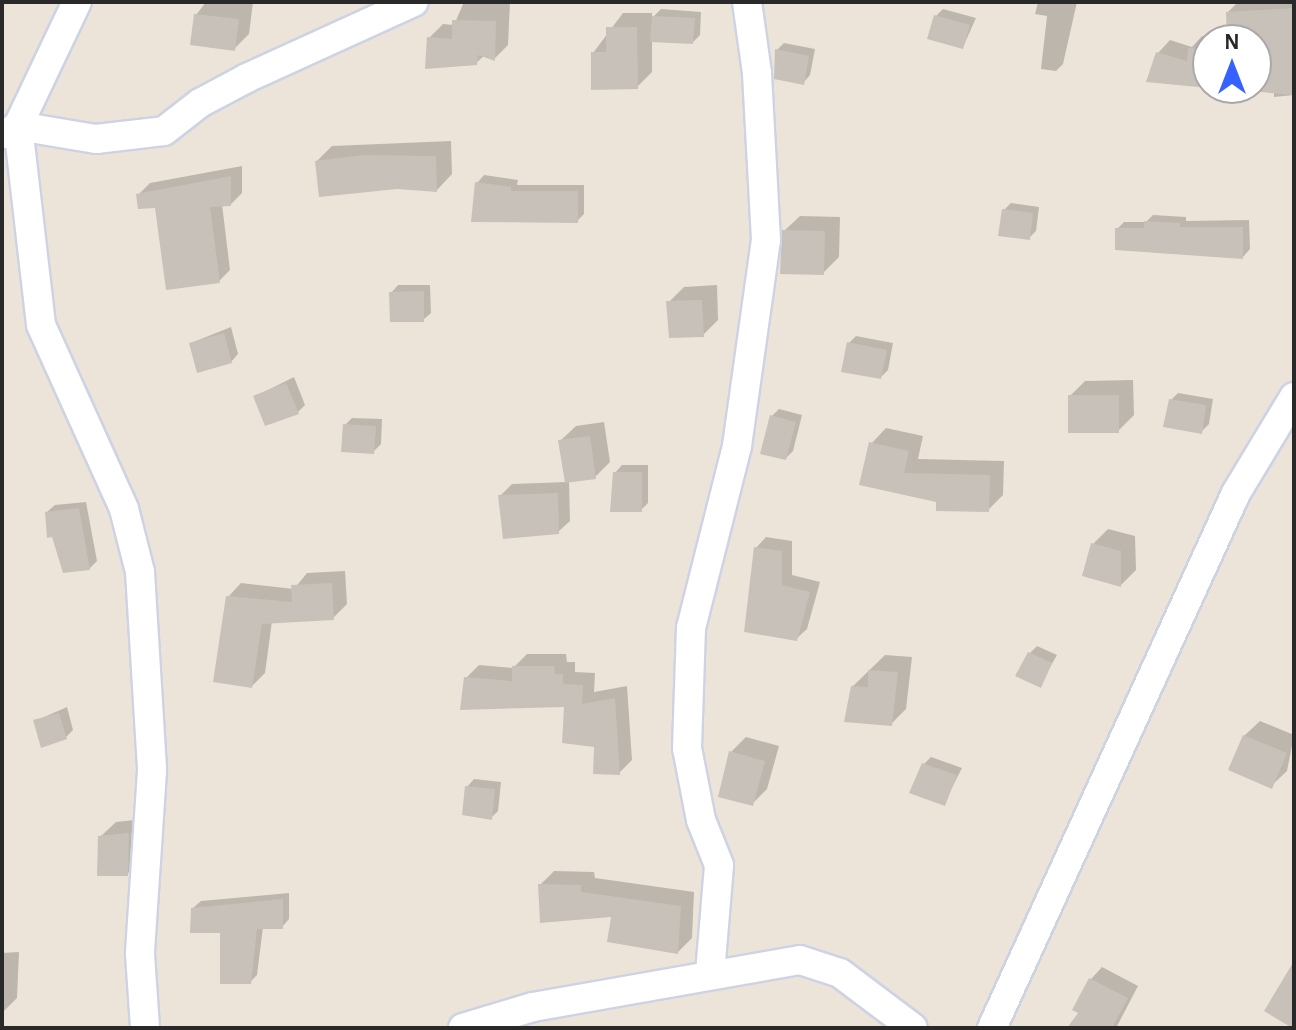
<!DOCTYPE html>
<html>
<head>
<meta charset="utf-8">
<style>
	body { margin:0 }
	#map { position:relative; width:1296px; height:1030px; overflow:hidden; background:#ede4d9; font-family:"Alegreya Sans",sans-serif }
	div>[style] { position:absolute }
	.shadow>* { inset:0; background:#0003 }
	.building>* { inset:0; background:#c8c1b9 }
	.roads { filter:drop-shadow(2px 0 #ced3e4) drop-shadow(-2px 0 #ced3e4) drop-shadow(0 2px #ced3e4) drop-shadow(0 -2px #ced3e4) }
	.street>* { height:28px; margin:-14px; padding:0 14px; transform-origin:14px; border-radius:14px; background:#fff }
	span { translate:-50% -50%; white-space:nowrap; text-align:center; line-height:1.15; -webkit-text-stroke:6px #fff; paint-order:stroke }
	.frame { position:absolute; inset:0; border:4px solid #292929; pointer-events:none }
	.north { position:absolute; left:1192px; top:24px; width:80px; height:80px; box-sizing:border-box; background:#fff; border:2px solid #a9a9a9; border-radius:50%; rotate:0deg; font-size:22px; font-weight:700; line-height:32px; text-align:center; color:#292929 }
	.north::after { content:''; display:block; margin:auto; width:28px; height:36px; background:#3461ff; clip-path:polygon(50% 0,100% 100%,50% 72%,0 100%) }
</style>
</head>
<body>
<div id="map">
	<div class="shadow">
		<div style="clip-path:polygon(206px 2px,253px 2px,249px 34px,234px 49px,196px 15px)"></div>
		<div style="clip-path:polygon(464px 2px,510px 2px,508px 45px,494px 59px,485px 55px,476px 63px,429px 38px,443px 24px,454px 25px)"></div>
		<div style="clip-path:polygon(1038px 2px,1077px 2px,1063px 64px,1056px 71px,1041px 69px,1047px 16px,1035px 14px)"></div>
		<div style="clip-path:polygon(1238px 2px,1294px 2px,1294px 95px,1274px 97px,1274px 91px,1235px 88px,1256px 88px,1256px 40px,1208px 40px,1208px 86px,1158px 53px,1170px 40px,1192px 47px,1202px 36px,1229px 38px,1228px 12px)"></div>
		<div style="clip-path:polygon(661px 9px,701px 12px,700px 35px,693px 42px,652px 40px,652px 72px,637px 87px,593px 53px,623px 13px,652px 13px,652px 18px)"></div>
		<div style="clip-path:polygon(943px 9px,976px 18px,963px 47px,936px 16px)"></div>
		<div style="clip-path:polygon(784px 43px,815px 49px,810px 75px,803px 83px,777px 50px)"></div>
		<div style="clip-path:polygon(451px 141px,452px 174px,437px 190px,397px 187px,317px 161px,332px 146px)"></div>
		<div style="clip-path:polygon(242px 166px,242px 193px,231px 204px,222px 204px,230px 270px,219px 281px,157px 206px,139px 194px,150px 183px)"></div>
		<div style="clip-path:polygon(484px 175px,518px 180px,517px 185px,584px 185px,584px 214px,577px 221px,477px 183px)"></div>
		<div style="clip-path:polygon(1011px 203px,1039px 207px,1036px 231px,1029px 238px,1004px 210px)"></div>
		<div style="clip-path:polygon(1153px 215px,1186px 217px,1186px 221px,1249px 220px,1250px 249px,1243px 257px,1117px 229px,1124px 222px,1146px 222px)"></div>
		<div style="clip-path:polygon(800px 216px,840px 217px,839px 257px,823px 273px,784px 231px)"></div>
		<div style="clip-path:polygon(398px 285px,430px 285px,431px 313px,423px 320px,391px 293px)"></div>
		<div style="clip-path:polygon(717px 285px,718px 320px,703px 335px,669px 302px,684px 287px)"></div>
		<div style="clip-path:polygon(231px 327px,238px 354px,231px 362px,191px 343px)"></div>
		<div style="clip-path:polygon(856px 336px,893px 343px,888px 370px,881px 377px,849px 343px)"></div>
		<div style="clip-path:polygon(294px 377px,305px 405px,298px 412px,256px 396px)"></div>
		<div style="clip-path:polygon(1133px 380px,1134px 415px,1118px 431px,1070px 396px,1085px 381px)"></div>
		<div style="clip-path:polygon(1178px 393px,1213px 399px,1209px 424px,1201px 432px,1171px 400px)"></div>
		<div style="clip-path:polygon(779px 409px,802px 415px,793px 451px,786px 458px,772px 416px)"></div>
		<div style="clip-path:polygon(352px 418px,382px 419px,381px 444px,373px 452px,345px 425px)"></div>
		<div style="clip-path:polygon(604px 422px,610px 462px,595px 477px,569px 481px,570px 521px,558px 532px,500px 496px,512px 484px,567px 482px,560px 441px,576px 426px)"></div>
		<div style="clip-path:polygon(886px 428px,923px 436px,918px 459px,1004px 461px,1003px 495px,988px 510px,862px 484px,871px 444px)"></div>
		<div style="clip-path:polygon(622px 465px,648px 465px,648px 503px,641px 510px,615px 473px)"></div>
		<div style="clip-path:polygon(86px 502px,97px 561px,89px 569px,54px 535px,47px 512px,55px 505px)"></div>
		<div style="clip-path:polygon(1108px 529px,1135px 536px,1136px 570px,1121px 585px,1093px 544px)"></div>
		<div style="clip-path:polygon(766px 537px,792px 541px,792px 575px,820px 582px,807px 629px,796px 639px,756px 548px)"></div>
		<div style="clip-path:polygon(345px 571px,347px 604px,333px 618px,272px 621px,265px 673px,252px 686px,228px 597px,241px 583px,294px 589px,307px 573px)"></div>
		<div style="clip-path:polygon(1037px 646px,1057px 655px,1040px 685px,1030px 653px)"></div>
		<div style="clip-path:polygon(527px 654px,566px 654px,567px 662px,575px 662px,575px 672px,595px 673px,594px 692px,627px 686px,632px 760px,619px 773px,566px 705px,466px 678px,479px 665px,513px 668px)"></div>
		<div style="clip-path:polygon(885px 655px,912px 657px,906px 709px,891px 724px,852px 687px)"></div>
		<div style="clip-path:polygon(67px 707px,73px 730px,66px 737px,35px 721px)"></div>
		<div style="clip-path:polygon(1260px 721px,1294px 735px,1287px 771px,1271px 786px,1244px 736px)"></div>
		<div style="clip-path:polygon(746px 737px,779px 746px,767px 789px,752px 804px,731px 752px)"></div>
		<div style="clip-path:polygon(931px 757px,962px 768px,944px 803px,924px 764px)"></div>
		<div style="clip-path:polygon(474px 779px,501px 782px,498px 811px,491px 818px,467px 787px)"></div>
		<div style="clip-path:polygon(144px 819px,143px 859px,127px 874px,100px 837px,116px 822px)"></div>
		<div style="clip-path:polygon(554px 871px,594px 872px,595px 878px,694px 892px,692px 938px,678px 952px,613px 915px,540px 885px)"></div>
		<div style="clip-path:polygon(289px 893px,289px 919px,282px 927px,263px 927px,257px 975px,250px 982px,222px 931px,193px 908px,201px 901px)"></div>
		<div style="clip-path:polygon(19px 952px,17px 998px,2px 1013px,2px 953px)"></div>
		<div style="clip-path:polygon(1102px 967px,1138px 986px,1116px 1028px,1069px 1028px,1081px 1013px,1091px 979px)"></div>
	</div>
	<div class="building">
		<div style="clip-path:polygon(1294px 8px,1294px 95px,1213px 88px,1256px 88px,1256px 40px,1227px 40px,1226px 12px)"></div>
		<div style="clip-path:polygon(194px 14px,239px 19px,235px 51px,190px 45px)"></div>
		<div style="clip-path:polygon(934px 15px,970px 25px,963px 49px,927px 39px)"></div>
		<div style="clip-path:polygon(652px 16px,695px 18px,693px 44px,650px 42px)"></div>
		<div style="clip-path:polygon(452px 20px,496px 21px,495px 61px,478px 55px,477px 65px,425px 69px,427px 37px,452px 39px)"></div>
		<div style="clip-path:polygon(606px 27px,637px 27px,638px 89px,591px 90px,591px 52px,606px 52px)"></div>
		<div style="clip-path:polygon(1188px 48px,1208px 49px,1208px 88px,1146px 82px,1156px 52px,1187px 61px)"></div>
		<div style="clip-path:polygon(775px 49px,809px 56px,804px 85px,774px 79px)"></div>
		<div style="clip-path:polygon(363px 155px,436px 156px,437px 192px,397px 189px,319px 197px,315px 161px)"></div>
		<div style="clip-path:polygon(231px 176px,231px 206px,210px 207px,220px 283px,166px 290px,155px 208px,138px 209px,136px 194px)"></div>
		<div style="clip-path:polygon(475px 182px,511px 187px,511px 191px,578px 191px,578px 223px,471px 222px)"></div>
		<div style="clip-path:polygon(1002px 209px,1033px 213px,1030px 240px,998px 236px)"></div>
		<div style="clip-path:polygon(1144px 221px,1180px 223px,1180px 227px,1243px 227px,1243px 259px,1115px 250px,1115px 228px,1144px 228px)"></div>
		<div style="clip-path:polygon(782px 230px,825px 231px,824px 275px,780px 274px)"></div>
		<div style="clip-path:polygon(424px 291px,424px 322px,390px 322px,389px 292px)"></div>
		<div style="clip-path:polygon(702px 300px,704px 337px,669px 338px,666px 301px)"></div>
		<div style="clip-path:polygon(224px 333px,232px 363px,197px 373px,189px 343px)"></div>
		<div style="clip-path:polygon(847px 342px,887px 350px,881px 379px,841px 372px)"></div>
		<div style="clip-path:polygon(286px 383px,299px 414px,265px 426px,253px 396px)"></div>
		<div style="clip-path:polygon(1068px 395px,1119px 395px,1119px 433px,1068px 433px)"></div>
		<div style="clip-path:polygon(1169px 399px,1206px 405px,1202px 434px,1163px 427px)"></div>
		<div style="clip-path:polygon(770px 415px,796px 422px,786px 460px,760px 454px)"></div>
		<div style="clip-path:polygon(343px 424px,376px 426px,374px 454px,341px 452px)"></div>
		<div style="clip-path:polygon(590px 436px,596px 479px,565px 483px,558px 440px)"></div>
		<div style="clip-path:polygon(869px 442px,909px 451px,904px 473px,990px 475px,989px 512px,936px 511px,936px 502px,859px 485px)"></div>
		<div style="clip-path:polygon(613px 472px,642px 472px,642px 512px,610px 512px)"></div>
		<div style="clip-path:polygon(558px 493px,559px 534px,503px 539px,498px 495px)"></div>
		<div style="clip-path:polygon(79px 508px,90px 570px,63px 573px,52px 537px,47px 538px,45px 512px)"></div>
		<div style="clip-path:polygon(1091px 543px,1121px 551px,1121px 587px,1082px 576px)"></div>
		<div style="clip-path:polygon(754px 547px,782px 551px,782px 585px,810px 592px,797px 641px,744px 632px)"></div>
		<div style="clip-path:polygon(332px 583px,334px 620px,262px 624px,252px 688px,213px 682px,226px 596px,292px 602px,291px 585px)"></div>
		<div style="clip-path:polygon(1028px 652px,1052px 663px,1041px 688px,1015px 676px)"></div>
		<div style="clip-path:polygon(512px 666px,554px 666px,555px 674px,563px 674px,563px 684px,583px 685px,582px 704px,615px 698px,620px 775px,593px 774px,594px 747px,562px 743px,564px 707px,460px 710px,464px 677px,512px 681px)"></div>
		<div style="clip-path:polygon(868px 670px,898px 672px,892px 726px,844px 722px,851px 686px,868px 687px)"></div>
		<div style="clip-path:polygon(59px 713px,67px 739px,41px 748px,33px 720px)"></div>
		<div style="clip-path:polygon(1243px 735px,1287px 753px,1272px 789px,1228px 770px)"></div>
		<div style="clip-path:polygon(729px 751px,765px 761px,753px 806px,718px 797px)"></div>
		<div style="clip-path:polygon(922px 763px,957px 775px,945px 806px,909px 793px)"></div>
		<div style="clip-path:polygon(465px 786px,495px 789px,492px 820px,462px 815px)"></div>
		<div style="clip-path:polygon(129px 833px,128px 876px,97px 876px,98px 836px)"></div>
		<div style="clip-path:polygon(538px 884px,581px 885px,581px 892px,681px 906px,678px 954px,607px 942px,611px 917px,540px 923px)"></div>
		<div style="clip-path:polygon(283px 899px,283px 929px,257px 929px,251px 984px,220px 984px,220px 933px,190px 933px,191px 908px)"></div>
		<div style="clip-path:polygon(1294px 961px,1294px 1028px,1292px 1028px,1264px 1011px)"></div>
		<div style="clip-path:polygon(1089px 978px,1128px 998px,1112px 1028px,1067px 1028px,1078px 1013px,1072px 1010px)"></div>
	</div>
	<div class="roads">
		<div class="street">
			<div style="left:18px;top:126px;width:200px;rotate:83.4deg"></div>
			<div style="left:41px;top:325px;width:202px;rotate:65.7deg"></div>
			<div style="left:124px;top:509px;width:65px;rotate:75.7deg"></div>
			<div style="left:140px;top:572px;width:199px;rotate:86.5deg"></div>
			<div style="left:152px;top:771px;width:183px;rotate:93.8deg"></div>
			<div style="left:140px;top:954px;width:74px;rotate:86.1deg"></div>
			<div style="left:18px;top:126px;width:79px;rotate:9.5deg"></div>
			<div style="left:96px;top:139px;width:68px;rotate:-6.7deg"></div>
			<div style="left:164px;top:131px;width:46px;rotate:-37.9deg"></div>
			<div style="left:200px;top:103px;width:53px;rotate:-28deg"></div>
			<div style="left:247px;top:78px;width:183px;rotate:-24.5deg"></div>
			<div style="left:6px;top:134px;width:14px;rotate:-34deg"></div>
			<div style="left:18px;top:126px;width:137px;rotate:-64.6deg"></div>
			<div style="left:710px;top:973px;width:108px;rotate:-85.2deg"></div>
			<div style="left:719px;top:865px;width:48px;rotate:-111.8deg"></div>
			<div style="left:701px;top:820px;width:73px;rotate:-101deg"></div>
			<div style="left:687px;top:748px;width:120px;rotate:-88.1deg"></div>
			<div style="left:691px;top:628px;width:188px;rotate:-75.8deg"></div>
			<div style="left:737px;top:446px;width:208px;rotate:-82deg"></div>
			<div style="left:766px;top:240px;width:167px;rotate:-93.1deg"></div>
			<div style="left:757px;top:73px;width:72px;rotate:-98deg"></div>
			<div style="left:463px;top:1028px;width:73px;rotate:-16.7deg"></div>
			<div style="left:533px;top:1007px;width:271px;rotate:-10deg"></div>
			<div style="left:800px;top:960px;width:42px;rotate:18deg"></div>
			<div style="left:840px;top:973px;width:91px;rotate:37deg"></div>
			<div style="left:992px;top:1028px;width:588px;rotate:-65.48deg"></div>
			<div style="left:1236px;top:493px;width:112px;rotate:-58.9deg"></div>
		</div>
	</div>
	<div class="frame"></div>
	<div class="north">N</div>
</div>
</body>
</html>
